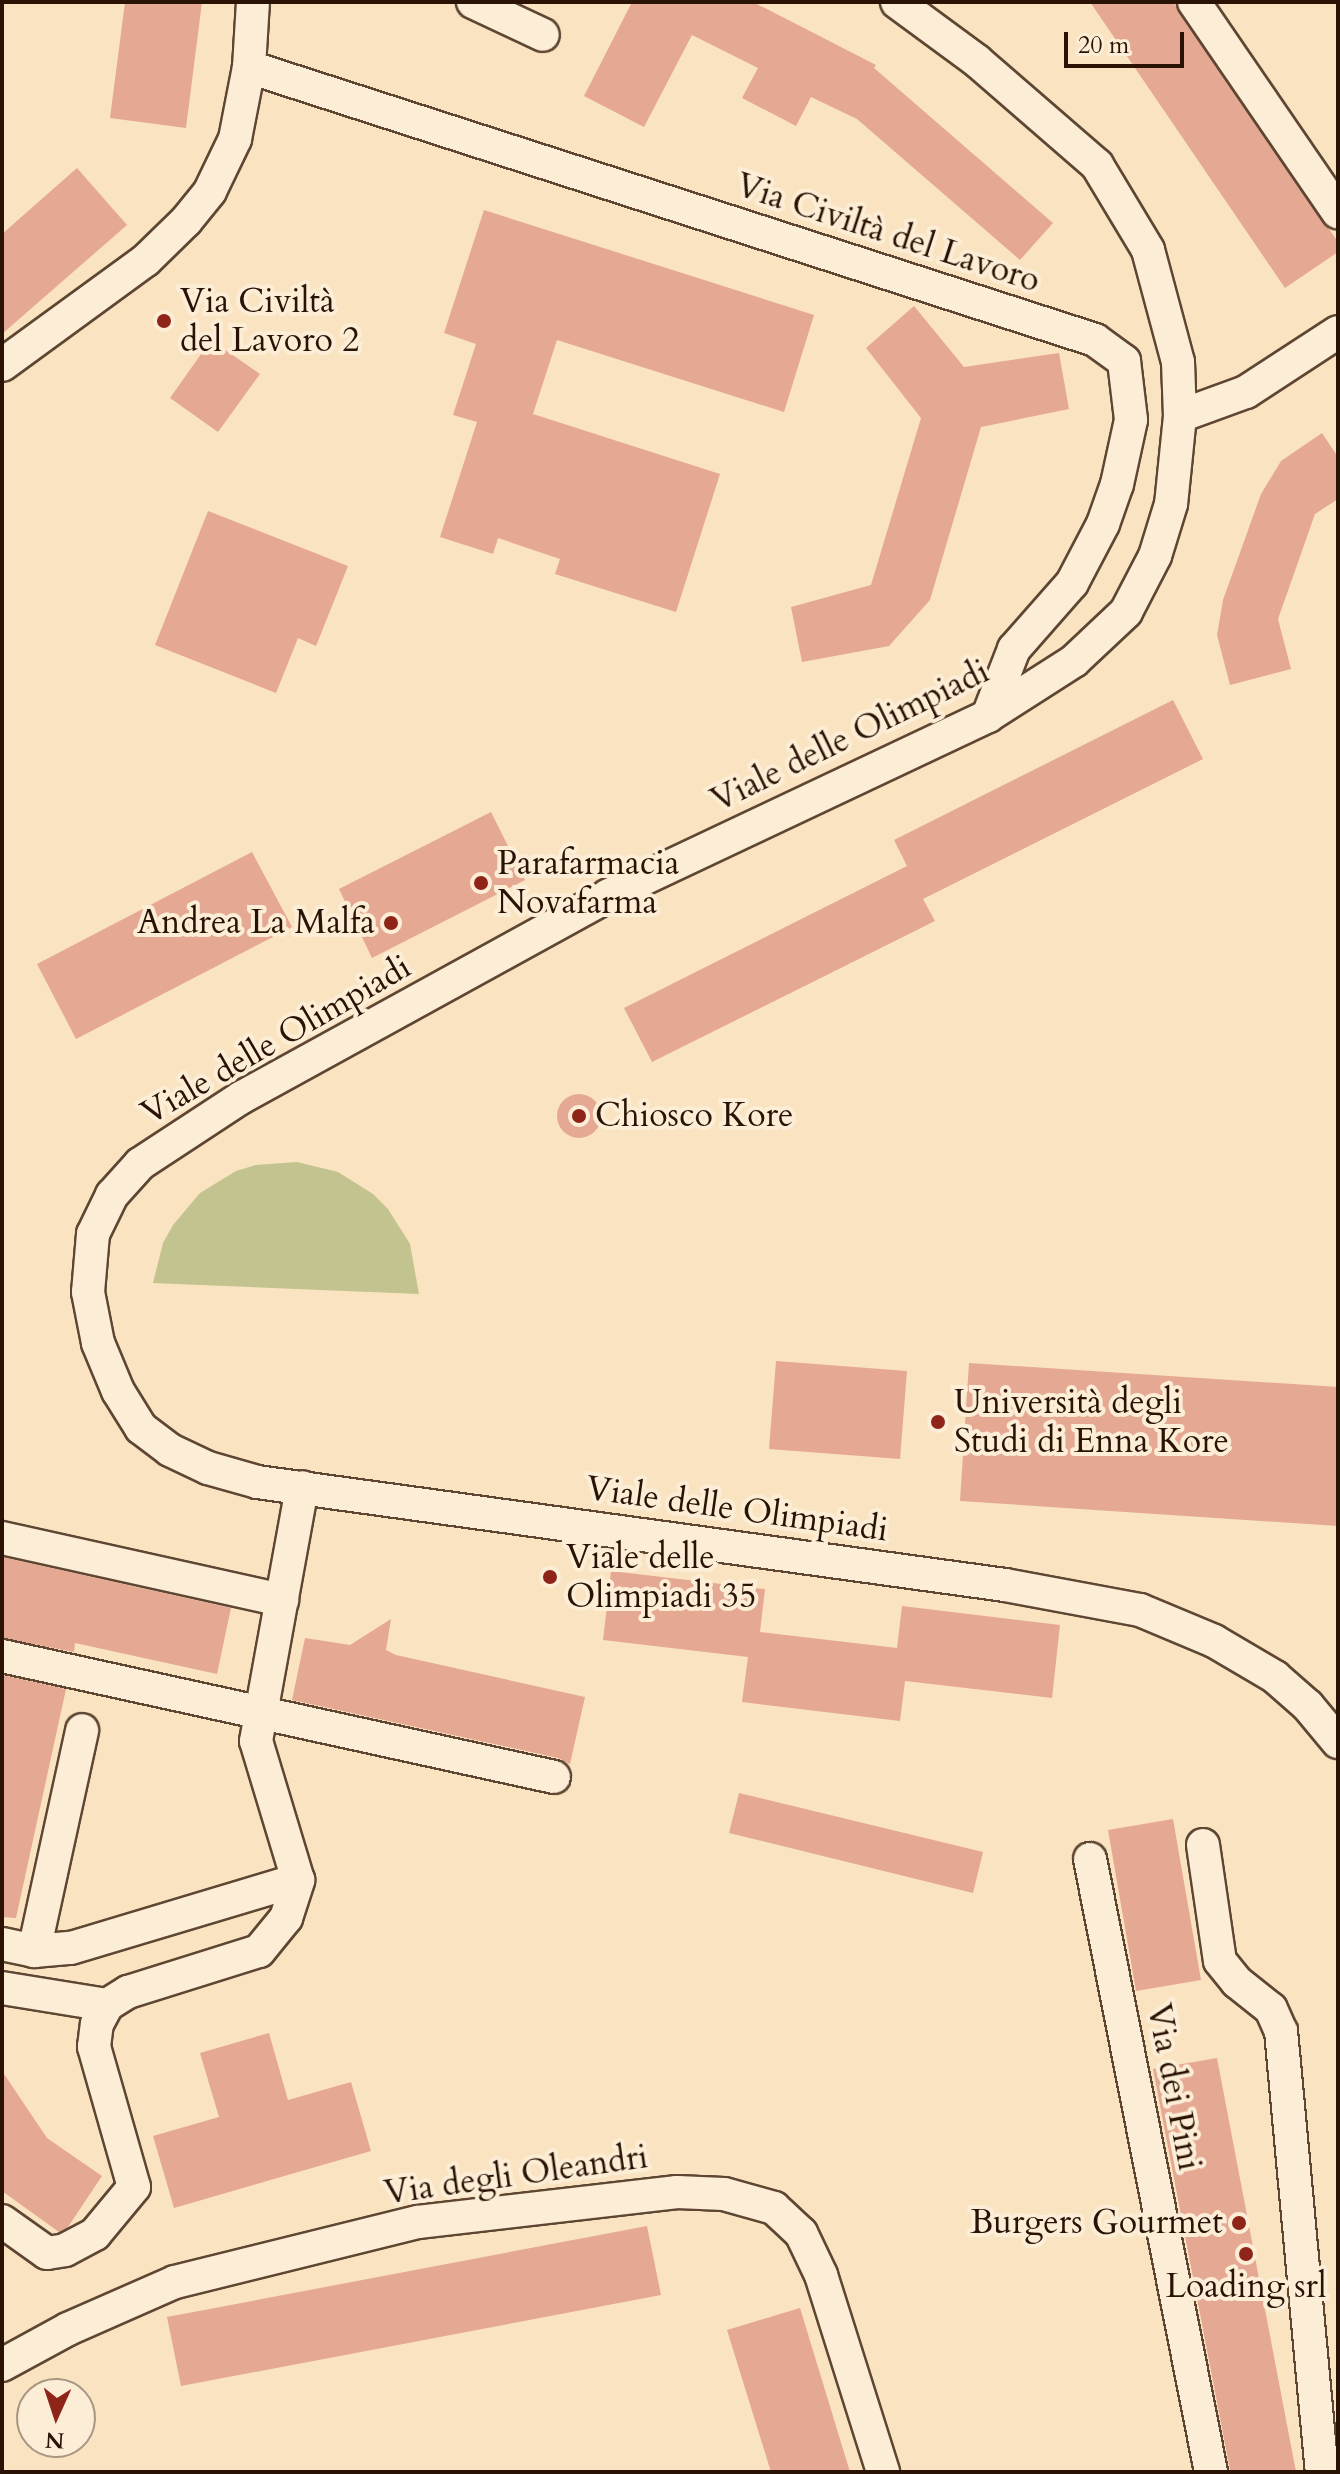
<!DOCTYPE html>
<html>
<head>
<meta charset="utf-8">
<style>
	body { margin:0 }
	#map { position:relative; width:1340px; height:2474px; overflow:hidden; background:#fae3c0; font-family:Cardo,serif }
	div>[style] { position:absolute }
	.green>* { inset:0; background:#c2c38f }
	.building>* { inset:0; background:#e5a893 }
	.round { border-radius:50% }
	.roads { filter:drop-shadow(2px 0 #5e4633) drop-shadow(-2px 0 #5e4633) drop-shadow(0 2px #5e4633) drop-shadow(0 -2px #5e4633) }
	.minor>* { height:32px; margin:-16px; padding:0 16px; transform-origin:16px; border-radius:16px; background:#fcedd6 }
	.dots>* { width:22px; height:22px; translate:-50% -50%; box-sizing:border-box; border:4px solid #fcedd6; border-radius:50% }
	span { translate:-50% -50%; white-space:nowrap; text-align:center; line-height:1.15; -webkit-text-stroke:8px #fcedd6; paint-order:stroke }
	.street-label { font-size:34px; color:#2a1204 }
	.poi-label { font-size:34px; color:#2a1204 }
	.left { translate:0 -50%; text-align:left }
	.right { translate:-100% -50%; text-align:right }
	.frame { position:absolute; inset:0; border:4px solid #2a1204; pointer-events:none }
	.north { position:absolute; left:16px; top:2378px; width:80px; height:80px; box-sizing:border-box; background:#fcedd6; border:2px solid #a89582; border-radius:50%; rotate:183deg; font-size:22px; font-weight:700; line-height:32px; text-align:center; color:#2a1204 }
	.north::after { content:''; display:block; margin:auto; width:28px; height:36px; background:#8f2418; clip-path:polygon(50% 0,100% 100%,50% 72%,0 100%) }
	.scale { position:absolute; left:1064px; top:32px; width:120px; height:36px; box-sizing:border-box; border:4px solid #2a1204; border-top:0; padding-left:10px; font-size:24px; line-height:28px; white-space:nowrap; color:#2a1204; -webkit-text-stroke:6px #fcedd6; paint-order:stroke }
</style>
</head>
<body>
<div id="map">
	<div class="green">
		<div style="clip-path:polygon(297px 1162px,338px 1172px,373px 1194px,388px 1209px,410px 1244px,419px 1294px,153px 1283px,163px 1243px,173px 1225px,200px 1193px,236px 1171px,256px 1165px)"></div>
	</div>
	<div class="building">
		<div style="clip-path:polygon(125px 2px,202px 2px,186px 128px,110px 118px)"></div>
		<div style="clip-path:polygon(628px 2px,753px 2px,876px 65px,874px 68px,1053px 223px,1020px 260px,857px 119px,811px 97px,796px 126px,742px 98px,758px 68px,692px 35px,644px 127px,584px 96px,631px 4px)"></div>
		<div style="clip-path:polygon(1090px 2px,1173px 2px,1338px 242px,1338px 252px,1285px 288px)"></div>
		<div style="clip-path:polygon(77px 168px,127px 225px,2px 334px,2px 234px)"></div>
		<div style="clip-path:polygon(484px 210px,814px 315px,784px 412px,557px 340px,533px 414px,720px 474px,676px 612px,555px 574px,560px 559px,498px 538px,493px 554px,440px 537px,477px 422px,453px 415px,476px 344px,444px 333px)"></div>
		<div style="clip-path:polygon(914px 306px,964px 367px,1059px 353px,1069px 409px,981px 427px,930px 600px,889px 646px,802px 662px,791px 607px,871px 585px,921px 418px,866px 348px)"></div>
		<div style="clip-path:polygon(211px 340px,260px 374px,218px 432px,170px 398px)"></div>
		<div style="clip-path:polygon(1322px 433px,1338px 457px,1338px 499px,1315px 514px,1278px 619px,1291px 669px,1230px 685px,1217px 635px,1223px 600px,1261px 494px,1281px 461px)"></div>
		<div style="clip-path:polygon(208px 511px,348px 566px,316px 646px,298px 638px,276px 693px,155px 645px)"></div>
		<div style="clip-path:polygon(1173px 700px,1203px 759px,923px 899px,935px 921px,652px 1062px,624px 1008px,907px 866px,894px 840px)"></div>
		<div style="clip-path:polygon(491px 812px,525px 880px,372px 958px,339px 889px)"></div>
		<div style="clip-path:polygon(252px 852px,292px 927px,76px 1039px,37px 964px)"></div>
		<div class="round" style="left:557px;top:1094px;width:44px;height:44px"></div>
		<div style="clip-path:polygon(776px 1361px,907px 1371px,900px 1459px,769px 1449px)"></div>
		<div style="clip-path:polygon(969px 1363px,1338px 1387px,1338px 1526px,960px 1501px)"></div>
		<div style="clip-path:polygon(2px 1557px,231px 1608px,217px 1674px,75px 1643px,74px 1652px,2px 1638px)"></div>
		<div style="clip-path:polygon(611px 1571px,765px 1589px,760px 1632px,897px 1648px,902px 1606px,1060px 1625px,1052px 1698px,905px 1681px,900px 1721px,742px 1702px,748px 1657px,603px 1640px)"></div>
		<div style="clip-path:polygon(391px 1619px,386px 1650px,396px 1655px,585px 1697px,570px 1764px,558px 1758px,292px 1700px,305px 1638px,350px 1645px)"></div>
		<div style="clip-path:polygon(2px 1675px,66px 1689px,16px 1918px,2px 1917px)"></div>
		<div style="clip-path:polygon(739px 1793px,983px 1852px,973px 1893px,729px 1833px)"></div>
		<div style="clip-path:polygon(1173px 1819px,1201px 1980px,1136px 1991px,1108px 1830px)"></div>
		<div style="clip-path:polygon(269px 2033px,288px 2100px,351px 2082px,371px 2151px,174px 2208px,153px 2136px,219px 2117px,200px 2053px)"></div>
		<div style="clip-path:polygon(1217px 2058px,1296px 2472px,1230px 2470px,1153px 2069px)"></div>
		<div style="clip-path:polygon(2px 2071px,47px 2138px,102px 2176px,68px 2227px,59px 2232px,2px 2191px)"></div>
		<div style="clip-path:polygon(647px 2226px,661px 2295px,181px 2386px,167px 2317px)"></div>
		<div style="clip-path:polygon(800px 2308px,850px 2472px,771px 2472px,727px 2330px)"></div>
	</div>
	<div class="roads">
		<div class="minor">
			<div style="left:473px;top:2px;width:77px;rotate:25.2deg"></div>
			<div style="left:897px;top:2px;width:99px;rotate:36.4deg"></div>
			<div style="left:977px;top:61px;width:159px;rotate:40.9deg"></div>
			<div style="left:1097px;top:165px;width:99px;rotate:59deg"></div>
			<div style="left:1148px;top:250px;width:116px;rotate:75deg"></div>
			<div style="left:1178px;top:362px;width:54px;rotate:87.9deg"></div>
			<div style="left:1180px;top:416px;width:88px;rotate:95.8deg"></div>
			<div style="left:1171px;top:504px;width:54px;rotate:107.1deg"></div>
			<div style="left:1155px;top:556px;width:63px;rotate:117.4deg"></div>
			<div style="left:1126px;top:612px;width:71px;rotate:136.7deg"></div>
			<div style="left:1074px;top:661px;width:102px;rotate:147.4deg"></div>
			<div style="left:988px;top:716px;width:420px;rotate:154.7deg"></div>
			<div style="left:608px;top:896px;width:418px;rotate:151.2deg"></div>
			<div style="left:242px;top:1097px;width:122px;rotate:146.7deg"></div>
			<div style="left:140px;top:1164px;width:42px;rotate:132.1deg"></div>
			<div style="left:112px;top:1195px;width:43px;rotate:116deg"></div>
			<div style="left:93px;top:1234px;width:58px;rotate:94.9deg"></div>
			<div style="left:88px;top:1292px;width:52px;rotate:78.9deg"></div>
			<div style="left:98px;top:1343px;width:52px;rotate:67.4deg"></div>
			<div style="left:118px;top:1391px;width:44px;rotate:58.1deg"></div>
			<div style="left:141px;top:1428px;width:36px;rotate:37deg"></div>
			<div style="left:170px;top:1450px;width:42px;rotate:25.3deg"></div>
			<div style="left:208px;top:1468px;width:51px;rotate:15.9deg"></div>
			<div style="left:257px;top:1482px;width:755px;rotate:7.84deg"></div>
			<div style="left:1005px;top:1585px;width:137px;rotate:10.5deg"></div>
			<div style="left:1140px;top:1610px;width:80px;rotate:22.7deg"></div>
			<div style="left:1214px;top:1641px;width:71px;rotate:30.5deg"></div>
			<div style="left:1275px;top:1677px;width:44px;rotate:41.3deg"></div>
			<div style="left:1308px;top:1706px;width:47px;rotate:50.2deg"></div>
			<div style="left:1194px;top:2px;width:255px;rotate:55.6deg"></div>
			<div style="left:249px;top:67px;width:889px;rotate:17.88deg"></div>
			<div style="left:1095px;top:340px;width:36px;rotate:36deg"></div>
			<div style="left:1124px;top:361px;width:59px;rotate:83.2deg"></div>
			<div style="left:1131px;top:420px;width:66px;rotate:102.3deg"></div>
			<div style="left:1117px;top:484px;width:42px;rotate:109.3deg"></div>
			<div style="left:1103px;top:524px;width:67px;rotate:117.7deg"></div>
			<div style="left:1072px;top:583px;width:88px;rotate:131.3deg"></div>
			<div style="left:1014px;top:649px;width:72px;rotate:111.2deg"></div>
			<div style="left:2px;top:365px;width:178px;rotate:-36.1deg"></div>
			<div style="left:146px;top:260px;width:56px;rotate:-44.3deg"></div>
			<div style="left:186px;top:221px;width:38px;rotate:-51deg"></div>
			<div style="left:210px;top:191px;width:58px;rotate:-64.3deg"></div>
			<div style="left:235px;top:139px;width:73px;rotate:-79deg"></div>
			<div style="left:249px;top:67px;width:65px;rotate:-86.5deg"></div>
			<div style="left:1180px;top:416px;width:70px;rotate:-20deg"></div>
			<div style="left:1246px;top:392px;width:110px;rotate:-33.1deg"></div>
			<div style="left:2px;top:1538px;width:287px;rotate:12.5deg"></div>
			<div style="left:2px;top:1656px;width:565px;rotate:12.36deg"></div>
			<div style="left:1203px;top:1845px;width:117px;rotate:81.7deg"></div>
			<div style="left:1220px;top:1961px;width:27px;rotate:51deg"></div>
			<div style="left:1237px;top:1982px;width:43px;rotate:38.5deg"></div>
			<div style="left:1271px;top:2009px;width:24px;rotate:66deg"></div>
			<div style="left:1281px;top:2031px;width:443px;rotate:84.7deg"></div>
			<div style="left:1090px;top:1859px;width:625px;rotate:78.83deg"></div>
			<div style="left:2px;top:1944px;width:33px;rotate:12deg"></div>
			<div style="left:34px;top:1951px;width:37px;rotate:-5deg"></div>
			<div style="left:71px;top:1948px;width:237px;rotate:-16.7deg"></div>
			<div style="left:34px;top:1951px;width:226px;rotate:-77.7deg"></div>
			<div style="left:2px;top:1988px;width:106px;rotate:9.2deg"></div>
			<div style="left:2px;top:2221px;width:55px;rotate:35.4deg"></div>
			<div style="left:47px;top:2253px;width:18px;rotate:-9deg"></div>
			<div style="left:65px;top:2250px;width:34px;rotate:-28deg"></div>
			<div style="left:95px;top:2234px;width:61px;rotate:-50.3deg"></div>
			<div style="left:134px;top:2187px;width:146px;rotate:-105.9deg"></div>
			<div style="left:94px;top:2047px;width:23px;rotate:-83deg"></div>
			<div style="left:97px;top:2024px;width:21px;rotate:-62deg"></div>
			<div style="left:107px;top:2005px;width:25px;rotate:-32deg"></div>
			<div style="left:128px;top:1992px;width:137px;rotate:-17.4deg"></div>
			<div style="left:259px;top:1951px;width:43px;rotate:-50.7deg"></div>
			<div style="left:286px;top:1918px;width:40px;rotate:-72deg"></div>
			<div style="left:298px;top:1880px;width:145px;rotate:-106.8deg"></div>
			<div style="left:256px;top:1741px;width:258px;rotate:-79.7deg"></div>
			<div style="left:2px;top:2365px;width:75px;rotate:-28.6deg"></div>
			<div style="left:68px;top:2329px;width:117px;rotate:-23.7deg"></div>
			<div style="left:175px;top:2282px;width:250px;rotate:-13.9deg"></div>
			<div style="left:418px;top:2222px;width:261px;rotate:-6.6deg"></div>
			<div style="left:677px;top:2192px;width:47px;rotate:2.4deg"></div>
			<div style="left:724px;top:2194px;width:52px;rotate:15.6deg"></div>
			<div style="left:774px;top:2208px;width:37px;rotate:43deg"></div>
			<div style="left:801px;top:2233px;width:47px;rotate:64.5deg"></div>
			<div style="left:821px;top:2275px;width:207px;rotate:72.5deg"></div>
		</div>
	</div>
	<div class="dots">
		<div style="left:164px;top:321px;background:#8f2418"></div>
		<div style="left:481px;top:883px;background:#8f2418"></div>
		<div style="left:391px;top:923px;background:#8f2418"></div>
		<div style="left:579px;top:1116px;background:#8f2418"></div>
		<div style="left:938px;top:1422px;background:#8f2418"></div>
		<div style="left:550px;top:1577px;background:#8f2418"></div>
		<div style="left:1239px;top:2223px;background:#8f2418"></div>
		<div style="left:1246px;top:2254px;background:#8f2418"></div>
	</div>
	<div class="street-label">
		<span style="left:888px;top:233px;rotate:18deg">Via Civiltà del Lavoro</span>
		<span style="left:850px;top:736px;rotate:-26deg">Viale delle Olimpiadi</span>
		<span style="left:276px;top:1040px;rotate:-30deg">Viale delle Olimpiadi</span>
		<span style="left:737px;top:1509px;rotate:8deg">Viale delle Olimpiadi</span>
		<span style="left:1174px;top:2087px;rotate:79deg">Via dei Pini</span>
		<span style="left:516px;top:2175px;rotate:-8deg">Via degli Oleandri</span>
	</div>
	<div class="poi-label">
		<span class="left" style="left:180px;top:321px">Via Civiltà<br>del Lavoro 2</span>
		<span class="left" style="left:497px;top:883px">Parafarmacia<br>Novafarma</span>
		<span class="right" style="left:375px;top:923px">Andrea La Malfa</span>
		<span class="left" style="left:595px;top:1116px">Chiosco Kore</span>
		<span class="left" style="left:954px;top:1422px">Università degli<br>Studi di Enna Kore</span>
		<span class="left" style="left:566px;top:1577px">Viale delle<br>Olimpiadi 35</span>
		<span class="right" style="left:1223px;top:2223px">Burgers Gourmet</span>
		<span style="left:1246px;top:2287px">Loading srl</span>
	</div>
	<div class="frame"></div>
	<div class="north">N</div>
	<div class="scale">20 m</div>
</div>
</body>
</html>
